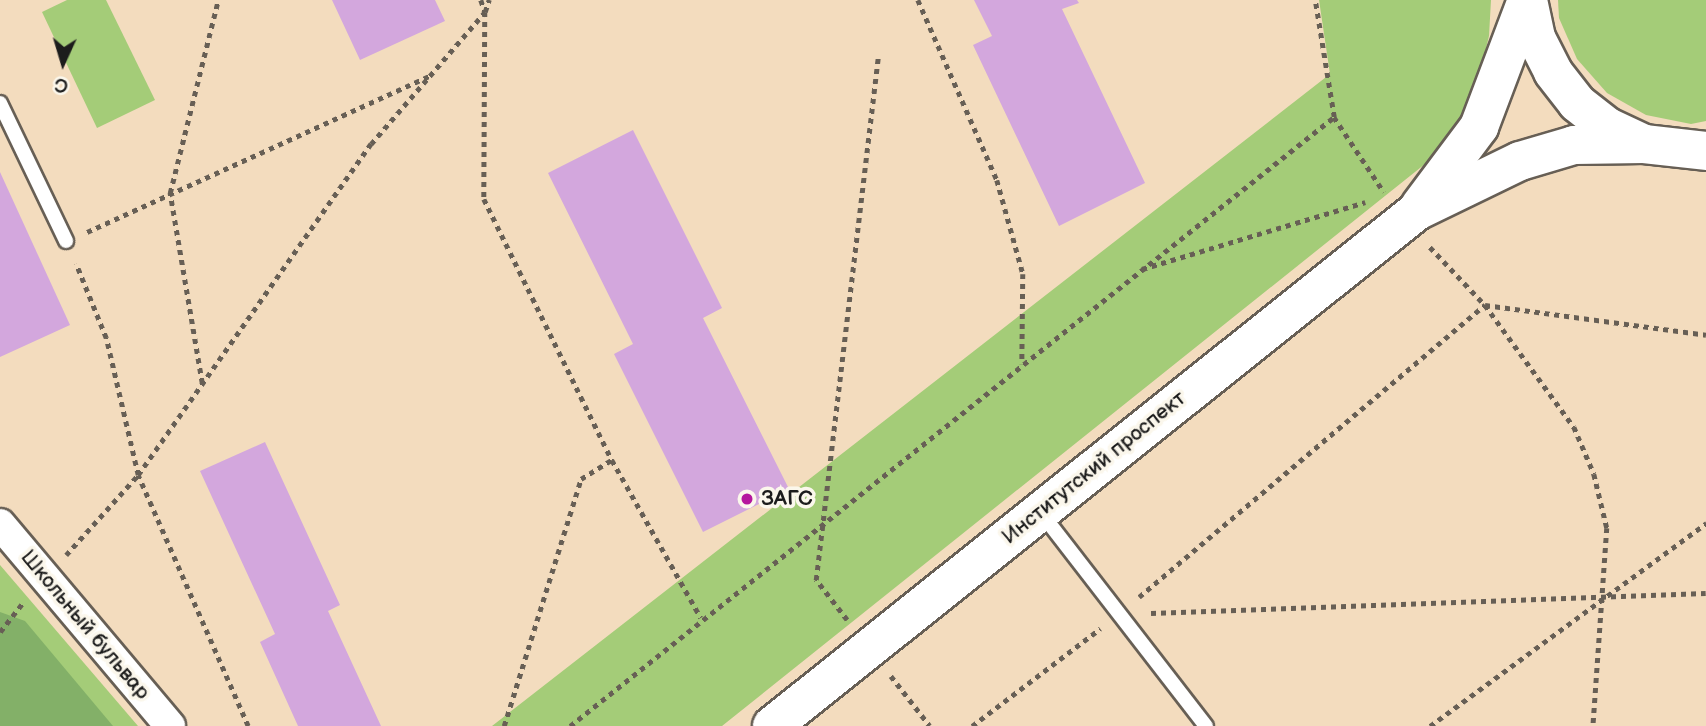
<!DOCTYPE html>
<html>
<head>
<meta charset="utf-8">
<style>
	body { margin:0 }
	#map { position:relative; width:1706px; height:726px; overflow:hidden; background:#f3dcbe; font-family:"Balsamiq Sans",sans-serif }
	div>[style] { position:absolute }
	.green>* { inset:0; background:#a4cc78 }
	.forest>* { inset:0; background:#83b068 }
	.building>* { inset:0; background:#d3a7dd }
	.path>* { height:4.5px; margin-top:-2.25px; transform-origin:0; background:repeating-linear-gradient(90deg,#675f55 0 5px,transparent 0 10px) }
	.roads { filter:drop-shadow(2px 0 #675f55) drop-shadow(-2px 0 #675f55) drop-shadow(0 2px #675f55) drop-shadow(0 -2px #675f55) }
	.lane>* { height:14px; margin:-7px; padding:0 7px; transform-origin:7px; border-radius:7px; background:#fff }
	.street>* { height:30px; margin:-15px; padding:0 15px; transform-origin:15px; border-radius:15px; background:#fff }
	.secondary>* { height:38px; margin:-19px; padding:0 19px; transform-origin:19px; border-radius:19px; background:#fff }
	.primary>* { height:38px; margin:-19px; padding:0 19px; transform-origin:19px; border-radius:19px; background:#fff }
	.dots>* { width:19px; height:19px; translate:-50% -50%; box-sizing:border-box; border:4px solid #fbf7ec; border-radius:50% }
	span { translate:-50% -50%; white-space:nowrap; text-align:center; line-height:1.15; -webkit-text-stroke:7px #fbf7ec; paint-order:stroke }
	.street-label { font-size:21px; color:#1c1c1c }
	.poi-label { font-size:21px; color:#1c1c1c; font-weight:700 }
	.left { translate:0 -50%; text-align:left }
	.north { position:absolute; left:28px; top:28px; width:70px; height:70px; -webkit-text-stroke:5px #fbf7ec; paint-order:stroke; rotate:184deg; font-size:19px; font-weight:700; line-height:28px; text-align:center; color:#1c1c1c }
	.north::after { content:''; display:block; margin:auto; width:24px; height:32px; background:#1c1c1c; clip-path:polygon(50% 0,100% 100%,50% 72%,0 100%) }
</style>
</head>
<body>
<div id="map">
	<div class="green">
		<div style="clip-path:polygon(67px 0,106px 0,155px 100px,97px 128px,42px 12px)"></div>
		<div style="clip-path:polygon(1319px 0,1491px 0,1489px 36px,1473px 102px,1435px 156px,722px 726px,492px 726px,1330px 74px)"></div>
		<div style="clip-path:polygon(1558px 0,1706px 0,1706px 121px,1691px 124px,1646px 115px,1607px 93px,1577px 59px,1559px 18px)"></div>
		<div style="clip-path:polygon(0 565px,138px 726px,0 726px)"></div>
	</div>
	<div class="forest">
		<div style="clip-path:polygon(0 612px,25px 621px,113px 726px,0 726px)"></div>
	</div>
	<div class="building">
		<div style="clip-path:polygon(332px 0,435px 0,445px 21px,360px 60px)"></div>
		<div style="clip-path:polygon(974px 0,1077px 0,1079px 3px,1062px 9px,1145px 183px,1059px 226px,973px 45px,992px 36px)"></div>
		<div style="clip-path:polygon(633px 130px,722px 308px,703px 318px,789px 489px,703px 532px,614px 354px,633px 344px,548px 173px)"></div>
		<div style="clip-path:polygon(0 172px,70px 325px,0 357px)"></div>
		<div style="clip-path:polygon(265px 442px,340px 605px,328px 611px,381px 726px,298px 726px,260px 642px,275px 634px,200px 471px)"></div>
	</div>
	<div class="path">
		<div style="left:481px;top:0;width:13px;rotate:72deg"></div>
		<div style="left:485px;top:12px;width:187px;rotate:90.3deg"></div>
		<div style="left:484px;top:199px;width:291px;rotate:63.9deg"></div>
		<div style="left:918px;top:0;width:197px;rotate:66.3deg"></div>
		<div style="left:997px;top:180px;width:98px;rotate:74.5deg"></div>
		<div style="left:1023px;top:274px;width:90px;rotate:90.6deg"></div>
		<div style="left:1334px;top:117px;width:90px;rotate:56.3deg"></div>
		<div style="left:87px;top:232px;width:376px;rotate:-24.5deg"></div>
		<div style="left:1430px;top:247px;width:80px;rotate:46.5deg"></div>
		<div style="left:1485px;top:305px;width:151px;rotate:53.9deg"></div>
		<div style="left:1574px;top:427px;width:51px;rotate:66.9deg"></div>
		<div style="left:1594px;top:474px;width:56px;rotate:76.5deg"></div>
		<div style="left:1607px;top:528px;width:198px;rotate:94deg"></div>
		<div style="left:1142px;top:269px;width:233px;rotate:-16.7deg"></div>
		<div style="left:202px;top:383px;width:193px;rotate:-99.6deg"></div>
		<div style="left:170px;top:193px;width:199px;rotate:-76deg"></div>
		<div style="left:66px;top:555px;width:108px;rotate:-48deg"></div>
		<div style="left:138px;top:475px;width:141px;rotate:-103.1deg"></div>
		<div style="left:106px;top:338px;width:80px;rotate:-112.1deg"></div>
		<div style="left:1139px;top:597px;width:453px;rotate:-40.2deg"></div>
		<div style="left:1485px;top:305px;width:223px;rotate:7.7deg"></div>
		<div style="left:1151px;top:613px;width:555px;rotate:-2.06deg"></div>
		<div style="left:847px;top:620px;width:51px;rotate:-127.8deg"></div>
		<div style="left:816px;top:580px;width:526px;rotate:-83.23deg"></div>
		<div style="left:0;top:632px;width:37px;rotate:-52deg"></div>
		<div style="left:891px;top:676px;width:63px;rotate:52deg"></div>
		<div style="left:248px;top:726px;width:274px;rotate:-113.7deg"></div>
		<div style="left:138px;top:475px;width:405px;rotate:-54.9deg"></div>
		<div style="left:371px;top:144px;width:174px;rotate:-49.2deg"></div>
		<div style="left:485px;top:12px;width:13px;rotate:-72deg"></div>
		<div style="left:504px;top:726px;width:259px;rotate:-72.7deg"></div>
		<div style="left:581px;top:479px;width:36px;rotate:-32deg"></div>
		<div style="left:612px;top:460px;width:181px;rotate:60.6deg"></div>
		<div style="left:570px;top:726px;width:977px;rotate:-38.56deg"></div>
		<div style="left:1334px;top:117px;width:119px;rotate:-99.2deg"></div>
		<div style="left:972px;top:726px;width:161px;rotate:-37.2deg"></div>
		<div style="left:1430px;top:726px;width:343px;rotate:-36.3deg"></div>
	</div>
	<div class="roads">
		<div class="lane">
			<div style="left:0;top:103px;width:153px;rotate:64.4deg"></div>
			<div style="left:1042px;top:514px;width:268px;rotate:52.3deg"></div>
		</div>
		<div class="street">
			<div style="left:0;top:524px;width:264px;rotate:49.9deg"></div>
		</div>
		<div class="secondary">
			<div style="left:1420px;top:206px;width:99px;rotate:-53.2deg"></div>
			<div style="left:1479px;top:127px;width:136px;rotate:-69.3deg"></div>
			<div style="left:772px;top:726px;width:825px;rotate:-38.61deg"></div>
			<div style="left:1417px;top:211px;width:114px;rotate:-25.9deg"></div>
			<div style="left:1520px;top:161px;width:56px;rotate:-16.5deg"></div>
			<div style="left:1574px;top:145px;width:70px;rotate:-0.8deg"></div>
		</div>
		<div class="primary">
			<div style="left:1528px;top:0;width:39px;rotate:78deg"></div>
			<div style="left:1536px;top:38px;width:38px;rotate:63deg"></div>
			<div style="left:1553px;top:72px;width:39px;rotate:52deg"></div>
			<div style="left:1577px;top:103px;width:39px;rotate:38deg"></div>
			<div style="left:1608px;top:127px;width:40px;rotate:25deg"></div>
			<div style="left:1644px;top:144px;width:62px;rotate:6.4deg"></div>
		</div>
	</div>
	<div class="dots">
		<div style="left:747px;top:499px;background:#b5179e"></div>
	</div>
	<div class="street-label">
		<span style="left:1094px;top:468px;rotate:-39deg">Институтский проспект</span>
		<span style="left:85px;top:625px;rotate:50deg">Школьный бульвар</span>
	</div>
	<div class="poi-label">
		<span class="left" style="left:761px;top:499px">ЗАГС</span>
	</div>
	<div class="north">С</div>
</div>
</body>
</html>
